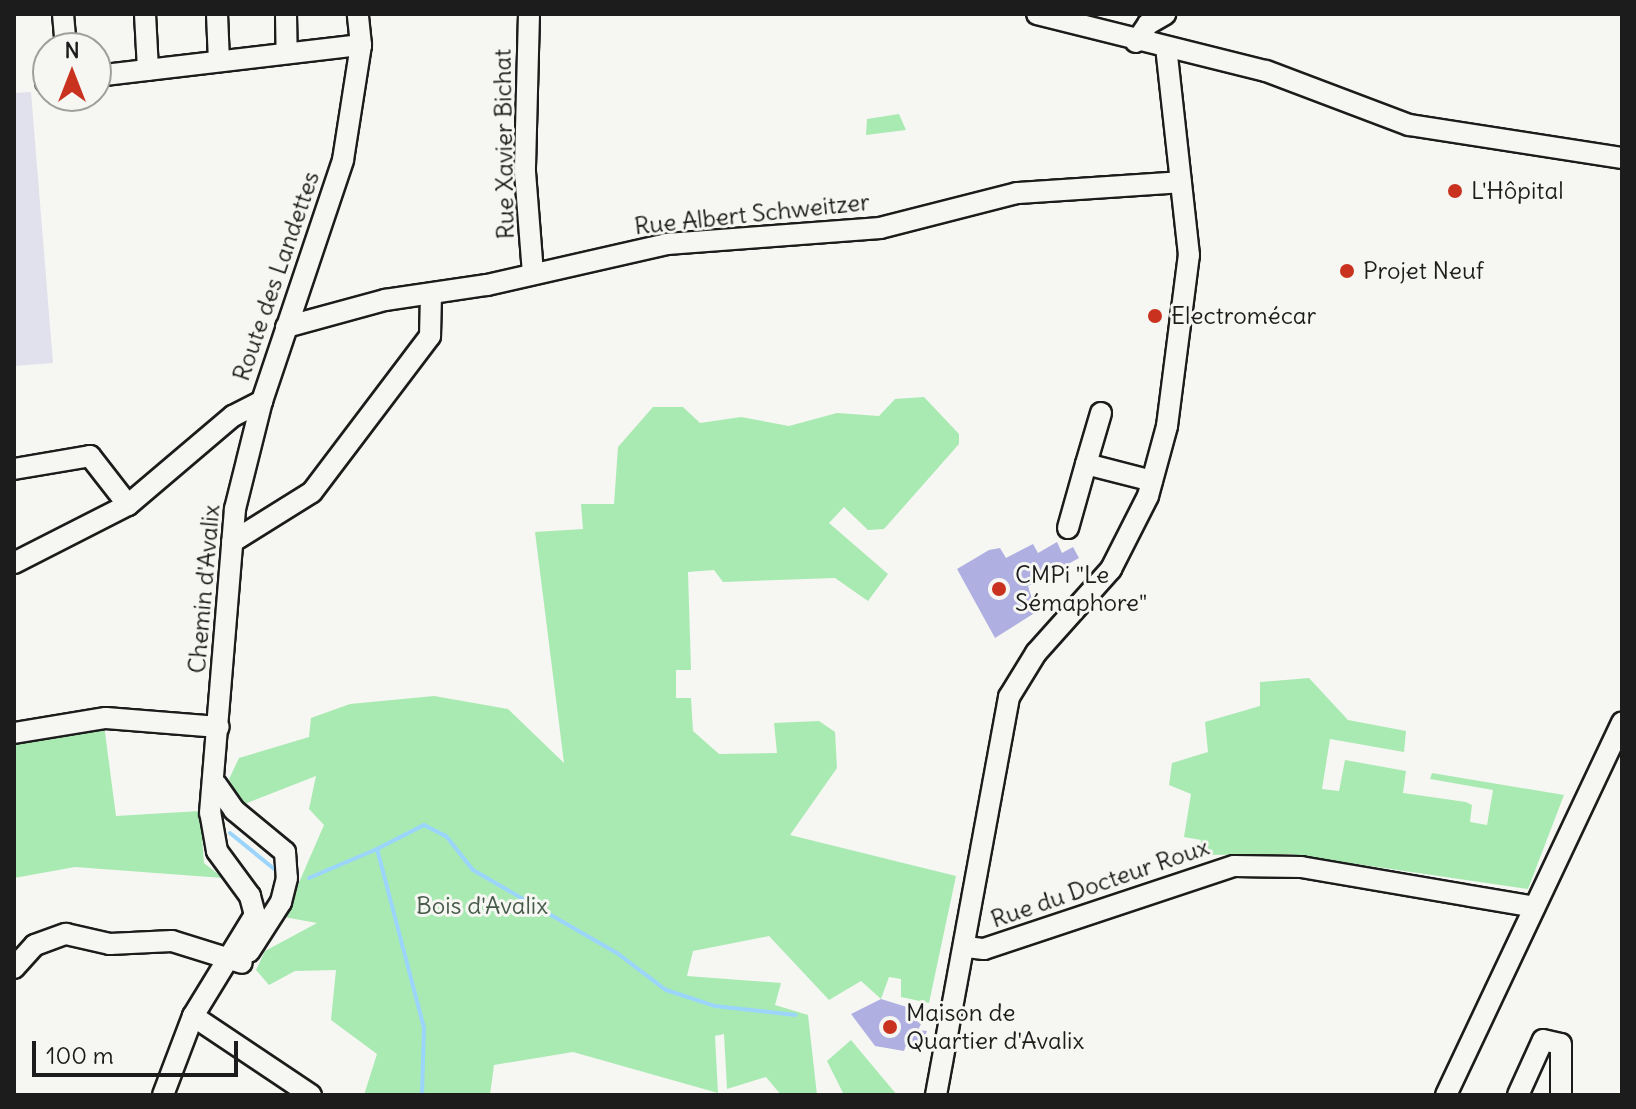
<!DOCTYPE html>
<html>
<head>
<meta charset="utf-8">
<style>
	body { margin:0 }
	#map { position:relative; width:1636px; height:1109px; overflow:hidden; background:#f6f6f2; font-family:Delius,sans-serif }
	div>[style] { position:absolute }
	.built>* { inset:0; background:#e1e1ed }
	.green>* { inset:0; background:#a9eab3 }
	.stream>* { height:4px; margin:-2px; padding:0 2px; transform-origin:2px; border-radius:2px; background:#9bd5fb }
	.building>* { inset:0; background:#afb0e1 }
	.roads { filter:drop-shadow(2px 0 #1c1c1c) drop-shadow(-2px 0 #1c1c1c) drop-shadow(0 2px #1c1c1c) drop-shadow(0 -2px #1c1c1c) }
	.minor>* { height:20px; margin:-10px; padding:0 10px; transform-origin:10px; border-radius:10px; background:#f6f6f2 }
	.dots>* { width:22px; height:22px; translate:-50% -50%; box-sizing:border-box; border:4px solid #f6f6f2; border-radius:50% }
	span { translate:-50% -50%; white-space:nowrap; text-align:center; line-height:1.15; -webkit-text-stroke:6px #f6f6f2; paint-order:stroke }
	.street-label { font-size:24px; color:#1c1c1c }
	.poi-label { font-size:24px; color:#1c1c1c }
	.left { translate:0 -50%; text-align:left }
	.park-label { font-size:24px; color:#465a49 }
	.frame { position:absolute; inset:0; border:16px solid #1c1c1c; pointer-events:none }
	.north { position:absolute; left:32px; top:32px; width:80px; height:80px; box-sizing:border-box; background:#f6f6f2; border:2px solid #9f9f9c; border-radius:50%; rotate:0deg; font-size:22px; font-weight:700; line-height:32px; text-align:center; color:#1c1c1c }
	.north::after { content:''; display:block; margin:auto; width:28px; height:36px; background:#c8321e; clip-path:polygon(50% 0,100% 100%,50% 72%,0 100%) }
	.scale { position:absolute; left:32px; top:1041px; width:206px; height:36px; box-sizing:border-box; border:4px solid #1c1c1c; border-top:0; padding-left:10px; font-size:24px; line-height:28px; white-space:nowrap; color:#1c1c1c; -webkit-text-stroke:6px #f6f6f2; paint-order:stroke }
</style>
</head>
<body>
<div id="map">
	<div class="built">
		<div style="clip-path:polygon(31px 92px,53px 363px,14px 366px,14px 93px)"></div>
	</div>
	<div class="green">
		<div style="clip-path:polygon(899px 114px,906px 130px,866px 135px,867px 119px)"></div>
		<div style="clip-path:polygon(924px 397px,959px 434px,959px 444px,884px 529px,868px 530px,844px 507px,829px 523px,888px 574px,868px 601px,835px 578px,723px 582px,714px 570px,688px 572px,691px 670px,676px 670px,676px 698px,691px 698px,693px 731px,719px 754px,777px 753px,774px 723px,819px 721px,835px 732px,837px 768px,790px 835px,956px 876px,929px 1003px,901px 997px,901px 979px,889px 977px,881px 999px,861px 981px,829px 1000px,769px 936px,693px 951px,687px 976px,781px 983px,775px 1005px,808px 1015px,817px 1095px,781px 1095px,766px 1077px,727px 1089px,724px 1034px,715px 1036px,718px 1093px,573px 1052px,494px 1065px,490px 1095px,364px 1095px,377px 1054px,331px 1020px,336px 970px,295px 971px,269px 985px,256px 970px,265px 951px,317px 923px,284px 917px,324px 825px,309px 809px,316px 776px,242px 805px,229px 779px,239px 758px,309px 737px,311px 718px,350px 704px,434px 696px,508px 709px,564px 763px,535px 532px,583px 529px,581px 504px,614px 504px,618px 447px,653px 407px,683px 407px,700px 423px,741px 417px,789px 426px,837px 413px,879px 416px,895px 399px)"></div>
		<div style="clip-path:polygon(1309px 678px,1348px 720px,1406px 731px,1404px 752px,1330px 739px,1322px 789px,1339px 791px,1345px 760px,1406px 771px,1403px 793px,1466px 802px,1472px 805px,1470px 822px,1487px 825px,1493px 790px,1430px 779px,1432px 773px,1564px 795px,1528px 889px,1288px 854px,1199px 855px,1201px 840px,1184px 837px,1191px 794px,1169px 785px,1172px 763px,1208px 752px,1205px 722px,1260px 706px,1260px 682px)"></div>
		<div style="clip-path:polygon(104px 725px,116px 816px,200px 811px,204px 863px,223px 878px,75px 867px,14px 878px,14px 743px)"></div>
		<div style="clip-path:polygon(851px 1040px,897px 1095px,844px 1095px,827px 1061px)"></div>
	</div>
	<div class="stream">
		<div style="left:230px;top:833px;width:63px;rotate:39.2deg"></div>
		<div style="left:309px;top:878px;width:74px;rotate:-23.1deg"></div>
		<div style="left:422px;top:1095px;width:67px;rotate:-88.3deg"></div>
		<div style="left:424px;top:1028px;width:185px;rotate:-104.7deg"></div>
		<div style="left:377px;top:849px;width:53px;rotate:-27.1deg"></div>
		<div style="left:424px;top:825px;width:25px;rotate:27deg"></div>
		<div style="left:446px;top:836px;width:43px;rotate:51.5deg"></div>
		<div style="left:473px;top:870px;width:166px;rotate:30deg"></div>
		<div style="left:617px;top:953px;width:61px;rotate:37.1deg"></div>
		<div style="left:666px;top:990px;width:52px;rotate:18.1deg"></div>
		<div style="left:715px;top:1006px;width:81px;rotate:6.3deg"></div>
	</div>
	<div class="building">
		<div style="clip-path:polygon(1057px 542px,1062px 553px,1073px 547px,1079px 558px,1028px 586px,1036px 612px,995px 638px,957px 569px,989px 550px,1000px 548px,1006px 558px,1033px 544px,1038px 553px)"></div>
		<div style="clip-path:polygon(881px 999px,923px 1012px,914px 1019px,921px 1024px,918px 1030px,927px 1031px,918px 1053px,906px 1045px,904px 1051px,875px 1046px,851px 1014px)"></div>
	</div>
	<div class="roads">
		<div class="minor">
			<div style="left:63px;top:14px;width:34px;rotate:85deg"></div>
			<div style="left:145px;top:14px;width:56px;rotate:86.9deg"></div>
			<div style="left:217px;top:14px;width:47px;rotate:87.6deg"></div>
			<div style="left:286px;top:14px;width:39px;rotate:89deg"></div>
			<div style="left:529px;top:14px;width:158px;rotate:91.5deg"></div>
			<div style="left:525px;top:172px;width:102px;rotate:85.5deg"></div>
			<div style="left:1037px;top:14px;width:236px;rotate:14deg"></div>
			<div style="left:1266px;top:71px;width:153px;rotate:20.7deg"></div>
			<div style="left:1409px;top:125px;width:216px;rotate:8.8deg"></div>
			<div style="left:1136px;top:42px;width:22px;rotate:-56deg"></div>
			<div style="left:1148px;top:24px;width:20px;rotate:-30deg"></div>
			<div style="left:96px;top:76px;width:267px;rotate:-6.7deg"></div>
			<div style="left:46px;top:82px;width:2px"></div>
			<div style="left:286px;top:327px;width:103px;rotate:-15.3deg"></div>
			<div style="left:385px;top:300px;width:103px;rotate:-8.4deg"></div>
			<div style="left:487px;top:285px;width:185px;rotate:-12.8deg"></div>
			<div style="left:667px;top:244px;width:214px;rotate:-4.3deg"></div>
			<div style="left:880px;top:228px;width:141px;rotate:-14.3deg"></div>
			<div style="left:1017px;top:193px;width:164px;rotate:-3.8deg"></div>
			<div style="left:1101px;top:413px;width:53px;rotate:106.4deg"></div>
			<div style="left:1086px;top:464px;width:68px;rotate:14.4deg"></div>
			<div style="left:14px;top:469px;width:77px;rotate:-9.7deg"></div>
			<div style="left:90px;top:456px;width:62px;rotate:52.2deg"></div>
			<div style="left:1068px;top:528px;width:66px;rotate:-74.3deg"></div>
			<div style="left:232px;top:542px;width:94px;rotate:-32deg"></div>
			<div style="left:312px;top:492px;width:196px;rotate:-52.9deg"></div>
			<div style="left:430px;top:336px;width:42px;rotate:-88.6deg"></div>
			<div style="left:14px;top:563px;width:128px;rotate:-27deg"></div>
			<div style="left:128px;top:505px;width:138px;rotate:-40.3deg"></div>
			<div style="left:233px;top:416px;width:33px;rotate:-27deg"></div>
			<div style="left:14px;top:733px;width:93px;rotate:-9.3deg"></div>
			<div style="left:106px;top:718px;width:113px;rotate:4.6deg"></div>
			<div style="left:216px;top:784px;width:32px;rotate:55deg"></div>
			<div style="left:234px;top:810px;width:66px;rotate:39.5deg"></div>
			<div style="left:285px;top:852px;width:26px;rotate:86deg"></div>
			<div style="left:287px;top:878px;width:25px;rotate:104deg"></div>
			<div style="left:281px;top:902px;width:59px;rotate:122.6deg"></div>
			<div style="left:967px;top:947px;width:17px;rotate:7deg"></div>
			<div style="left:984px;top:949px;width:263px;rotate:-18.4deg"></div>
			<div style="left:1234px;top:866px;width:67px;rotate:0.9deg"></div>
			<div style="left:1301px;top:867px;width:237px;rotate:9.7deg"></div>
			<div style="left:14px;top:968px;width:31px;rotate:-48deg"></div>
			<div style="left:35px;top:945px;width:33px;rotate:-20deg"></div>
			<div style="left:66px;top:934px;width:45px;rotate:12.8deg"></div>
			<div style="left:110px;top:944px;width:62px;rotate:-2.8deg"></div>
			<div style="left:172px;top:941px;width:73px;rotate:17.4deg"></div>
			<div style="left:193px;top:1016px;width:142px;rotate:33.8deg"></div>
			<div style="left:163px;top:1095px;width:85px;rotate:-69.2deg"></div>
			<div style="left:193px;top:1016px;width:119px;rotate:-58.5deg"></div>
			<div style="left:255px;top:915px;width:20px;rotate:-105deg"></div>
			<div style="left:250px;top:896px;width:56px;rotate:-126.3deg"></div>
			<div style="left:217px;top:851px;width:39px;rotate:-100deg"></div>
			<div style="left:210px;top:813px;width:305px;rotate:-85.3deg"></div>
			<div style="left:235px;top:509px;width:111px;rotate:-76deg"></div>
			<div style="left:262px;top:401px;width:254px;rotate:-71.4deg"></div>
			<div style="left:343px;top:160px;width:116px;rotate:-81.1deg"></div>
			<div style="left:361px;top:45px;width:31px;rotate:-96deg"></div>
			<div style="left:936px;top:1095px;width:405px;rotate:-79.6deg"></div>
			<div style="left:1009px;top:697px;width:52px;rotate:-58.5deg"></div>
			<div style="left:1036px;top:653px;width:113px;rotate:-48.2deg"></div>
			<div style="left:1111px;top:569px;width:82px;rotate:-63.1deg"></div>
			<div style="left:1148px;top:496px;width:73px;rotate:-74.8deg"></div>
			<div style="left:1167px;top:426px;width:172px;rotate:-82.7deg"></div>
			<div style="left:1189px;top:255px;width:208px;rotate:-96.3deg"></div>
			<div style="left:1446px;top:1095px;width:412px;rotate:-64.7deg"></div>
			<div style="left:1518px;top:1095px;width:60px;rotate:-65.6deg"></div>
			<div style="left:1543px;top:1040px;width:18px;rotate:13deg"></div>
			<div style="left:1561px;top:1044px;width:51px;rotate:90deg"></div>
		</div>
	</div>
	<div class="dots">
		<div style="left:1455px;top:191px;background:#c8321e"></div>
		<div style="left:1347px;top:271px;background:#c8321e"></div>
		<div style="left:1155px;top:316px;background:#c8321e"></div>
		<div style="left:999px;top:589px;background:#c8321e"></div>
		<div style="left:890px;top:1027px;background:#c8321e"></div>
	</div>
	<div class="street-label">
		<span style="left:504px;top:144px;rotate:-91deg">Rue Xavier Bichat</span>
		<span style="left:752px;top:214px;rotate:-6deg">Rue Albert Schweitzer</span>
		<span style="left:276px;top:276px;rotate:-71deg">Route des Landettes</span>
		<span style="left:204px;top:589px;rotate:-85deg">Chemin d'Avalix</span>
		<span style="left:1100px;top:883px;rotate:-19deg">Rue du Docteur Roux</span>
	</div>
	<div class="poi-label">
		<span class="left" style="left:1471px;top:191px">L'Hôpital</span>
		<span class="left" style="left:1363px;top:271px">Projet Neuf</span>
		<span class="left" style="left:1171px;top:316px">Electromécar</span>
		<span class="left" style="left:1015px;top:589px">CMPi "Le<br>Sémaphore"</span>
		<span class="left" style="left:906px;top:1027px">Maison de<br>Quartier d'Avalix</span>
	</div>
	<div class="park-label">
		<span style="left:482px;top:906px">Bois d'Avalix</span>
	</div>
	<div class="frame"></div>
	<div class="north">N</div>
	<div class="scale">100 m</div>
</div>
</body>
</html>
